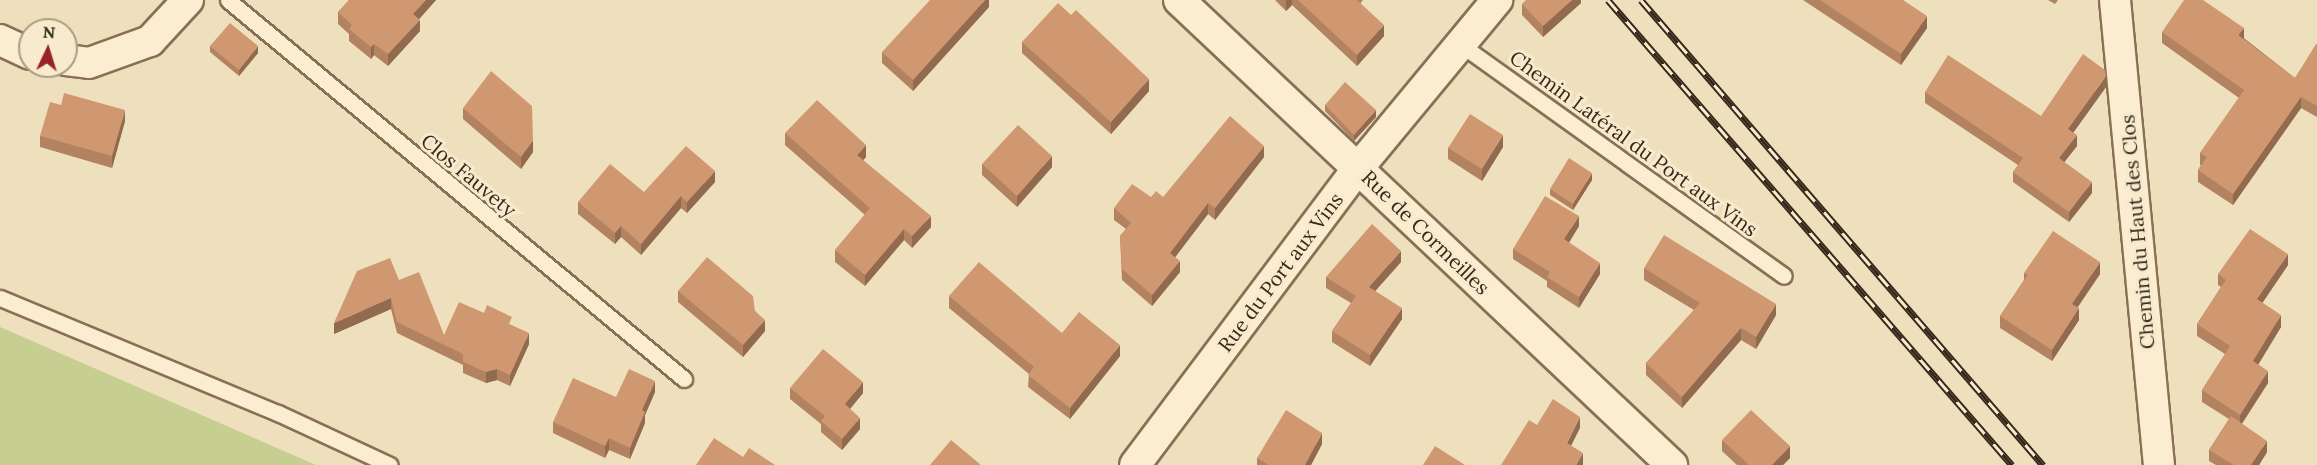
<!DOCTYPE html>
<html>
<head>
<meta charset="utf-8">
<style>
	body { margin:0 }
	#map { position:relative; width:2317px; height:465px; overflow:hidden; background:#efe0bd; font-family:Lora,serif }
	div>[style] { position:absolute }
	.green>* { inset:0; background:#c7ce91 }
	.roads { filter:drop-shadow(2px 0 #887055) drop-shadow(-2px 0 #887055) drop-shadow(0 2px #887055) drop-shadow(0 -2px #887055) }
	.service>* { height:15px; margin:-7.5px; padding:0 7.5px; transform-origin:7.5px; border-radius:7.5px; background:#faedd0 }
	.minor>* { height:30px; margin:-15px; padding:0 15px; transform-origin:15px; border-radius:15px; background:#faedd0 }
	.rail>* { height:7px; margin-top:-3.5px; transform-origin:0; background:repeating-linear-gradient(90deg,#f7eacd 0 14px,#36281b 0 28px); box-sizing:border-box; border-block:2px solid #36281b }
	.wall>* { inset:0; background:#b38361 }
	.shaded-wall>* { inset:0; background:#926a4f }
	.building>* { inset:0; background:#d09871 }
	span { translate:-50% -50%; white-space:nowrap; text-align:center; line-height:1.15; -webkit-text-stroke:6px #f7eacd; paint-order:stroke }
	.street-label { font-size:20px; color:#36281b }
	.north { position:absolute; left:18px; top:18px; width:60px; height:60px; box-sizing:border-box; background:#f7eacd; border:2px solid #aa9c86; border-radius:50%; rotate:4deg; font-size:16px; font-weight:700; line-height:24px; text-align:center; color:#36281b }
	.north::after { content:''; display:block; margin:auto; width:21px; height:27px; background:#992324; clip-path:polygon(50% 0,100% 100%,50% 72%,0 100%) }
</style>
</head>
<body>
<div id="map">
	<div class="green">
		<div style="clip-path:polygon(0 327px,316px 465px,0 465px)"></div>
	</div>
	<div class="roads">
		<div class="service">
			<div style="left:228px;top:0;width:593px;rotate:39.73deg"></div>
			<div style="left:1460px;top:44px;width:398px;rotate:35.6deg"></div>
			<div style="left:0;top:298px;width:301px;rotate:22.5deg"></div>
			<div style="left:278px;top:413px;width:123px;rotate:24.9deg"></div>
		</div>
		<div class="minor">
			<div style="left:1179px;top:0;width:678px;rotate:43.33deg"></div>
			<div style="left:2115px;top:0;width:467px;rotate:84.6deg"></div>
			<div style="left:0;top:40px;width:33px;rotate:25deg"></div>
			<div style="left:66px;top:60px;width:23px;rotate:7deg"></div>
			<div style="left:89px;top:63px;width:65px;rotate:-19.8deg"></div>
			<div style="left:150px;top:41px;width:56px;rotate:-47.2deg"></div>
			<div style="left:1135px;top:465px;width:373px;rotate:-53.1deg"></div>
			<div style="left:1359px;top:167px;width:217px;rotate:-50.4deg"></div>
		</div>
	</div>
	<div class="rail">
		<div style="left:1608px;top:0;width:616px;rotate:49.02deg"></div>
		<div style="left:1641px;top:0;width:615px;rotate:49.16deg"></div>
	</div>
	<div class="wall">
		<div style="clip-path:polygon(349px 0,436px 0,419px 19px,420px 31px,388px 66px,374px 55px,371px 59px,349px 41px,349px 34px,338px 24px,338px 12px)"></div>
		<div style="clip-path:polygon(989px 0,989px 7px,913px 91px,882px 63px,882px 52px)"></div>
		<div style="clip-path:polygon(1275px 0,1363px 0,1360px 4px,1384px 36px,1357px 66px,1292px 5px,1286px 11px)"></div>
		<div style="clip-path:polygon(1581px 0,1581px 3px,1543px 37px,1522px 15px,1522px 4px)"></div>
		<div style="clip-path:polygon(1803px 0,1903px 0,1927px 28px,1901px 65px)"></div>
		<div style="clip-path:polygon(2048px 0,2058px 0,2055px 4px)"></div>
		<div style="clip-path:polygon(1071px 15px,1149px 91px,1111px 134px,1022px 53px,1022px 42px)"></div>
		<div style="clip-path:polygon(2162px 32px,2244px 38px,2295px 78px,2317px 44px,2317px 117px,2301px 108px,2233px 205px,2198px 182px,2198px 170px,2201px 165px,2200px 165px,2200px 153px,2239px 98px,2162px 43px)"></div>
		<div style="clip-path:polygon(210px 46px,258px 53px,239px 76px,210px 52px)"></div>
		<div style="clip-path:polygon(2106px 87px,2073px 133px,2077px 146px,2064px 162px,2092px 193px,2069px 222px,2013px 182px,2013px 172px,2018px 165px,1925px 103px,1925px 92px,2041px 116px)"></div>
		<div style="clip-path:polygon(1325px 105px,1376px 117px,1354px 141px,1325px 111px)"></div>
		<div style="clip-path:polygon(463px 108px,533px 152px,521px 169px,463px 119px)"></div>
		<div style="clip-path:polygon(125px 121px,112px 168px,40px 147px,40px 136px)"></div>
		<div style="clip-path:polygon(785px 133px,866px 157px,863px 160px,931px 227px,912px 248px,904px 240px,865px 286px,835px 262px,835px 250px,865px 215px,785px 145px)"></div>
		<div style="clip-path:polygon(1503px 147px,1482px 181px,1448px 159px,1448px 148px)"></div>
		<div style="clip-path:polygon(1264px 157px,1215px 220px,1208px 214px,1175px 257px,1180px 272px,1152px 306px,1122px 280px,1120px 236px,1126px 229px,1114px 220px,1114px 208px,1163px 197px)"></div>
		<div style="clip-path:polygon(982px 164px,1052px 167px,1017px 207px,982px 175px)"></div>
		<div style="clip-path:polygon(1592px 180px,1573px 210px,1550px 195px,1550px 189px)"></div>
		<div style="clip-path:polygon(715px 182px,687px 213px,681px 208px,641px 255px,621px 237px,615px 244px,578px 214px,578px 202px)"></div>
		<div style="clip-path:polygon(1579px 226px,1569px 243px,1600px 274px,1579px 308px,1547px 287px,1547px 281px,1513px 259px,1513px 249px)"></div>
		<div style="clip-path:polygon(1401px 262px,1375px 291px,1402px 319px,1370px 366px,1332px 342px,1332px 331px,1351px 303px,1326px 288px,1326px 277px)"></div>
		<div style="clip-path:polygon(2288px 265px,2262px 303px,2281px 327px,2258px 365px,2268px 383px,2242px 424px,2267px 452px,2259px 465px,2216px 465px,2209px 461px,2209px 450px,2229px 419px,2202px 402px,2202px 390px,2225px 354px,2197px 336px,2197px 324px,2221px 287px,2218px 285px,2218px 274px)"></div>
		<div style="clip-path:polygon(1644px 268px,1776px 315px,1756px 349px,1741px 340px,1682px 408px,1646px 375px,1646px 363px,1694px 310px,1644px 280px)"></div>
		<div style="clip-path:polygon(2024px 273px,2100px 274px,2078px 307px,2079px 320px,2052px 361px,2000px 328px,2000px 316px,2024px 280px)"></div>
		<div style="clip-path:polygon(399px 280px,444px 335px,512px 325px,529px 344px,510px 386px,497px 380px,486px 383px,463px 373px,463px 365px,397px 333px,391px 309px,334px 334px)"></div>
		<div style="clip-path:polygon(678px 291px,755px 311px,765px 331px,743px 357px,678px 302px)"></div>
		<div style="clip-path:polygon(949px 296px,1062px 333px,1120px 356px,1070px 419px,1028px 387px,1029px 374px,949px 308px)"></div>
		<div style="clip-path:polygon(790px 388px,863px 393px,850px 409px,860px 429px,842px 450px,821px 432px,821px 424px,790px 399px)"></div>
		<div style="clip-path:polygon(655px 392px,645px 415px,645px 423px,630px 459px,609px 450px,605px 458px,553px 433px,553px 422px,616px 397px)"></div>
		<div style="clip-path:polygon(1722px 440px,1790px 458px,1783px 465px,1737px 465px,1722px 451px)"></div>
		<div style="clip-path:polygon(1322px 444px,1311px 465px,1257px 465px,1257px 458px)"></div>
	</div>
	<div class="shaded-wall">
		<div style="clip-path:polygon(426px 0,436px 0,413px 26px,413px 14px)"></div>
		<div style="clip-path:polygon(985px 0,989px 0,989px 7px,913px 91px,913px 80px)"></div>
		<div style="clip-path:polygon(1286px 0,1292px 0,1292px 5px,1286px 11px)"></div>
		<div style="clip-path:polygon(1572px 0,1581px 0,1581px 3px,1543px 37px,1543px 26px)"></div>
		<div style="clip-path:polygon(1927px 16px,1927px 28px,1901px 65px,1901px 54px)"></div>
		<div style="clip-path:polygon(420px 20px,420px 31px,388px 66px,388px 54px)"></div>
		<div style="clip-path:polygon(1384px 25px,1384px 36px,1357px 66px,1357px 55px)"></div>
		<div style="clip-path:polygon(2244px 28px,2244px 40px,2238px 35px)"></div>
		<div style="clip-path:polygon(374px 44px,374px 55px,371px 59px,371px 47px)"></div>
		<div style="clip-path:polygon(258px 46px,258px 53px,239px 76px,239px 70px)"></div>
		<div style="clip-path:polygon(2106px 76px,2106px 87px,2068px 140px,2068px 129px)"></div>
		<div style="clip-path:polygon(1149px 79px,1149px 91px,1111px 134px,1111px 122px)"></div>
		<div style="clip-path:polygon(2301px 97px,2301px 108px,2233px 205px,2233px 194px)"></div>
		<div style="clip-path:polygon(125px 110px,125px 121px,112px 168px,112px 156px)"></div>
		<div style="clip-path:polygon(1376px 110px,1376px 117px,1354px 141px,1354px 135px)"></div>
		<div style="clip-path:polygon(1503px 135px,1503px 147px,1482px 181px,1482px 169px)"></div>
		<div style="clip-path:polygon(2077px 135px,2077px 146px,2059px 169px,2059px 158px)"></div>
		<div style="clip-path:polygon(533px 140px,533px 152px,521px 169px,521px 157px)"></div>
		<div style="clip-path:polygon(866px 145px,866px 157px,857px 167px,857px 155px)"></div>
		<div style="clip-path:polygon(1264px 146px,1264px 157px,1215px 220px,1215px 208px)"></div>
		<div style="clip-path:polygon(1052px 156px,1052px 167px,1017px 207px,1017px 196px)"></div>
		<div style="clip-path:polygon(715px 171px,715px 182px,687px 213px,687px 202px)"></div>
		<div style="clip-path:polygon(1592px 173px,1592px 180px,1573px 210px,1573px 204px)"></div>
		<div style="clip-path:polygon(2092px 182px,2092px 193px,2069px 222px,2069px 212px)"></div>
		<div style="clip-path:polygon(681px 196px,681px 208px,641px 255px,641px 244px)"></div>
		<div style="clip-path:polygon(1208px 203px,1208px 214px,1170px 264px,1170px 253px)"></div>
		<div style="clip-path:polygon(931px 216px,931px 227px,912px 248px,912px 236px)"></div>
		<div style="clip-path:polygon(1579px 216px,1579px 226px,1564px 250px,1564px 239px)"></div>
		<div style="clip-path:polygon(621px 226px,621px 237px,615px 244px,615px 233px)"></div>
		<div style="clip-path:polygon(904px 229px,904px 240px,865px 286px,865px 275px)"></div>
		<div style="clip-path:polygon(1401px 251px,1401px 262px,1369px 298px,1369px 287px)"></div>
		<div style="clip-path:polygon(2288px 254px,2288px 265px,2257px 311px,2257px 299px)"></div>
		<div style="clip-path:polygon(1180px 261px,1180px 272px,1152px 306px,1152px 295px)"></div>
		<div style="clip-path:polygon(2100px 262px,2100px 274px,2072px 315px,2072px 304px)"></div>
		<div style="clip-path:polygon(1600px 263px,1600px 274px,1579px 308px,1579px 297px)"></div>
		<div style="clip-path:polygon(391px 298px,391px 309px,334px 334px,334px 323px)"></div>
		<div style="clip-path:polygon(1776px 304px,1776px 315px,1756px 349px,1756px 337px)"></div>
		<div style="clip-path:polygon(1402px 308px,1402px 319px,1370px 366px,1370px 355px)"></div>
		<div style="clip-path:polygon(2079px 308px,2079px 320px,2052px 361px,2052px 350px)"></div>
		<div style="clip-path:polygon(2281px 315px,2281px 327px,2253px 373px,2253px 361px)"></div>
		<div style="clip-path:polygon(765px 320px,765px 331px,743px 357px,743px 345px)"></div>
		<div style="clip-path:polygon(1741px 328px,1741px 340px,1682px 408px,1682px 397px)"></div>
		<div style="clip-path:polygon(529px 333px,529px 344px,510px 386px,510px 375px)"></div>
		<div style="clip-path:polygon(1120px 345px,1120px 356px,1070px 419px,1070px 408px)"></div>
		<div style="clip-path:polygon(497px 369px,497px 380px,486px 383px,486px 372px)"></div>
		<div style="clip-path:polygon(2268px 371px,2268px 383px,2240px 426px,2240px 415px)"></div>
		<div style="clip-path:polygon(655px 381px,655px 392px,645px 415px,645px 423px,630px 459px,630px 448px,642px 410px)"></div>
		<div style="clip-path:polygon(863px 382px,863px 393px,845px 415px,845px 404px)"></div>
		<div style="clip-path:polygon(1580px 417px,1580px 428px,1567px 454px,1567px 443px)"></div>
		<div style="clip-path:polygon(860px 418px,860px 429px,842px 450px,842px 439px)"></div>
		<div style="clip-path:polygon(1322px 433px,1322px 444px,1311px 465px,1305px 465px)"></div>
		<div style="clip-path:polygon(609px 438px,609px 450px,605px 458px,605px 446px)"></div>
		<div style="clip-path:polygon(2267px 441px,2267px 452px,2259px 465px,2251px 465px)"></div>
		<div style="clip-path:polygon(1790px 446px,1790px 458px,1783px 465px,1772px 465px)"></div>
		<div style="clip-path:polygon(1583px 453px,1583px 465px,1576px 465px)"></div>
	</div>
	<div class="building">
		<div style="clip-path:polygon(349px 0,426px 0,413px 14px,420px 20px,388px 54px,374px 44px,371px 47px,349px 29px,352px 25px,338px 12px)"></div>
		<div style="clip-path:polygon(930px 0,985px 0,913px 80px,882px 52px)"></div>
		<div style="clip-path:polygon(1298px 0,1357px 0,1384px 25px,1357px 55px)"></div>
		<div style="clip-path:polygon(1526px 0,1572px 0,1543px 26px,1522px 4px)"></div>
		<div style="clip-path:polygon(1820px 0,1903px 0,1927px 16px,1901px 54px)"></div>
		<div style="clip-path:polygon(2184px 0,2203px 0,2244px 28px,2238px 35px,2295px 78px,2316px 44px,2317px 44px,2317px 106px,2301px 97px,2233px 194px,2198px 170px,2207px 157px,2200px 153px,2244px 90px,2162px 32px)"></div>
		<div style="clip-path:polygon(1058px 3px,1071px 15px,1076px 10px,1149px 79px,1111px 122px,1022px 42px)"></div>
		<div style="clip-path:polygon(230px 23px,258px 46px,239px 70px,210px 46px)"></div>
		<div style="clip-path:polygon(2083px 54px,2105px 70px,2106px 76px,2068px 129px,2077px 135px,2059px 158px,2092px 182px,2069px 212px,2013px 172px,2023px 158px,1925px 92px,1948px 55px,2041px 116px)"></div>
		<div style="clip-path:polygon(491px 71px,532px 106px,533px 140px,521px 157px,463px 108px)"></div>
		<div style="clip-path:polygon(1345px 82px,1376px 110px,1354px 135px,1325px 105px)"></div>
		<div style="clip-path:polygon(64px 93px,125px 110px,112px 156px,40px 136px,50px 102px,61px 105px)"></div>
		<div style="clip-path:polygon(817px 100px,866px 145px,857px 155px,931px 216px,912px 236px,904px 229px,865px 275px,835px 250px,870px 208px,785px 133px)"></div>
		<div style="clip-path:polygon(1470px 114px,1503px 135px,1482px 169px,1448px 148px)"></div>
		<div style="clip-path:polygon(1230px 116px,1264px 146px,1215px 208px,1208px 203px,1170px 253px,1180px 261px,1152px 295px,1122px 269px,1120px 236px,1131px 223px,1114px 208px,1132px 184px,1151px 197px,1156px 191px,1163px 197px)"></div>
		<div style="clip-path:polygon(1018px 125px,1052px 156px,1017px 196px,982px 164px)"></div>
		<div style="clip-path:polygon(686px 146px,715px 171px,687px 202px,681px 196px,641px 244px,621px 226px,615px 233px,578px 202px,610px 164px,644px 192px)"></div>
		<div style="clip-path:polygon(1569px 158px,1592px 173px,1573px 204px,1550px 189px)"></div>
		<div style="clip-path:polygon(1545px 196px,1579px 216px,1564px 239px,1600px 263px,1579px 297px,1547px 277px,1550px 272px,1513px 249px)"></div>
		<div style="clip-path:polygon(1372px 224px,1401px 251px,1369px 287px,1402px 308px,1370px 355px,1332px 331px,1356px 296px,1326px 277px)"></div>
		<div style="clip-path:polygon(2250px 229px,2288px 254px,2257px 299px,2281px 315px,2253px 361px,2268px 371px,2240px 415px,2202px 390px,2230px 346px,2197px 324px,2226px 280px,2218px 274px)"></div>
		<div style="clip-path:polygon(2053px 231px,2100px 262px,2072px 304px,2079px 308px,2052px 350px,2000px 316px,2028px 275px,2024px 273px)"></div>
		<div style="clip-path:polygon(1664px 235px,1776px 304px,1756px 337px,1741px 328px,1682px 397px,1646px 363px,1700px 303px,1644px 268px)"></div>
		<div style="clip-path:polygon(707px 257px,753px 296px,755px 311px,765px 320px,743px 345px,678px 291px)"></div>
		<div style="clip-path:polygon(390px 258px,399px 280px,419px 272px,444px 335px,459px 302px,484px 313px,487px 305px,512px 317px,509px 324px,529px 333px,510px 375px,497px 369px,486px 372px,463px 362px,463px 354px,397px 322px,391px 298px,334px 323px,357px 271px)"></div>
		<div style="clip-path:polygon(979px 262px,1062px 333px,1079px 312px,1120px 345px,1070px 408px,1028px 375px,1034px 367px,949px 296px)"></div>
		<div style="clip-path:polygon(823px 349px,863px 382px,845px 404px,860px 418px,842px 439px,821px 421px,825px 416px,790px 388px)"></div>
		<div style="clip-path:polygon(629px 369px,655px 381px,642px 410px,645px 412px,630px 448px,609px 438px,605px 446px,553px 422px,573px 378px,616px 397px)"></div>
		<div style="clip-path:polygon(1553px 399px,1580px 417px,1567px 443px,1583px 453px,1576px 465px,1501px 465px,1529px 420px,1537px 425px)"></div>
		<div style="clip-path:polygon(1286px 410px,1322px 433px,1305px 465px,1269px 465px,1257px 458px)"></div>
		<div style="clip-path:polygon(1751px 410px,1790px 446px,1772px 465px,1749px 465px,1722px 440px)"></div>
		<div style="clip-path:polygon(2231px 416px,2267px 441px,2251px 465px,2234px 465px,2209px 450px)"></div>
		<div style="clip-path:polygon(714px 438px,743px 457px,749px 448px,775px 465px,696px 465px)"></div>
		<div style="clip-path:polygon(951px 440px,981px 465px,930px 465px)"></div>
		<div style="clip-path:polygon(1435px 446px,1465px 465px,1423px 465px)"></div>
	</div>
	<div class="street-label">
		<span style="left:1634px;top:143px;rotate:36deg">Chemin Latéral du Port aux Vins</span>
		<span style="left:469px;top:175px;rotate:40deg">Clos Fauvety</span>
		<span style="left:1426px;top:232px;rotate:44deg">Rue de Cormeilles</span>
		<span style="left:2137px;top:232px;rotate:-95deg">Chemin du Haut des Clos</span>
		<span style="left:1280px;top:272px;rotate:-53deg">Rue du Port aux Vins</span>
	</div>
	<div class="north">N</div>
</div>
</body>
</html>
